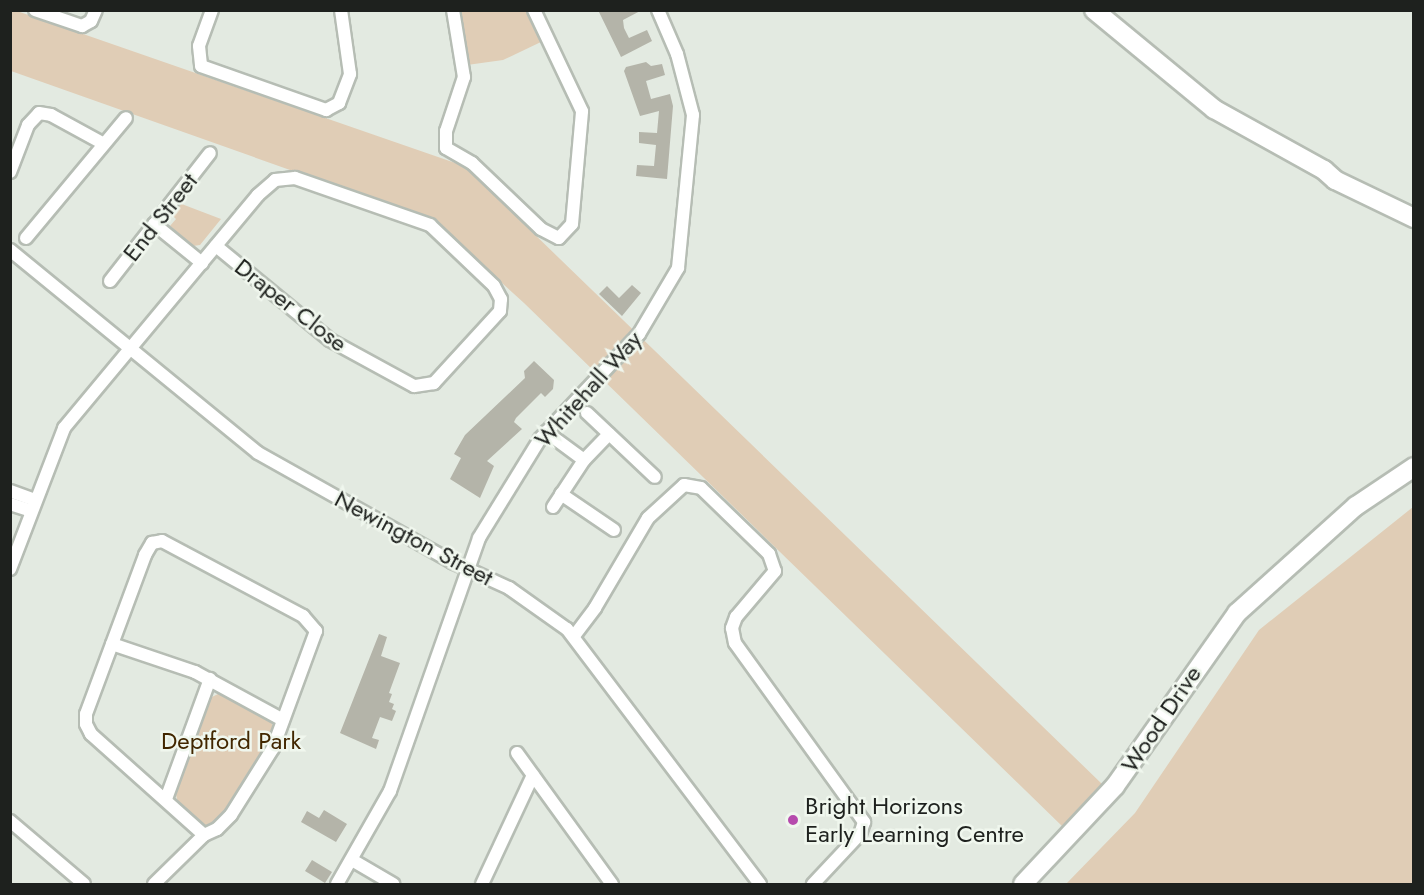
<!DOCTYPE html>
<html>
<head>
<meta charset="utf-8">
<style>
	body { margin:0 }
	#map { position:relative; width:1424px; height:895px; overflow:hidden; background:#e3eae1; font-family:Jost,sans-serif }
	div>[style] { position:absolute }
	.green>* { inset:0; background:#e0cdb6 }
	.building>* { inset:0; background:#b4b4a9 }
	.roads { filter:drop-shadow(2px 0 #b6bdb4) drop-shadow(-2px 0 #b6bdb4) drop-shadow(0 2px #b6bdb4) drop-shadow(0 -2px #b6bdb4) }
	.street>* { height:12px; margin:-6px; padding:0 6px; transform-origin:6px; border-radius:6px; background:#fff }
	.secondary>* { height:18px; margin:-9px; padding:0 9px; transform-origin:9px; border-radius:9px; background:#fff }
	.dots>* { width:16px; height:16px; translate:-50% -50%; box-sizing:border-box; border:3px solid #f0f7ee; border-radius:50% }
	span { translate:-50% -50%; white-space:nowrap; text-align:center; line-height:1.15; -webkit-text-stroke:5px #f0f7ee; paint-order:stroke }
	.street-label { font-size:24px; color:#1e211e }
	.park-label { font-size:24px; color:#422700 }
	.poi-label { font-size:24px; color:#1e211e }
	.left { translate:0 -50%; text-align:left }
	.frame { position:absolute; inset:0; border:12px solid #1e211e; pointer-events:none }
</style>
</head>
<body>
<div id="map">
	<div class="green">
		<div style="clip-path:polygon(14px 10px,464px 166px,1102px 784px,1063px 827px,524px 303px,439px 226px,420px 216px,11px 71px,11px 11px)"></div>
		<div style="clip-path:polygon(458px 11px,528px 11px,543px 41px,503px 60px,467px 65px)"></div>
		<div style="clip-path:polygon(179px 203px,221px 219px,200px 245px,193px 246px,170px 226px,176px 219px,173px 216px)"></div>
		<div style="clip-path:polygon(1413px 507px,1413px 884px,1066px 884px,1135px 813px,1259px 630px)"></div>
		<div style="clip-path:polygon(220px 693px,270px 720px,275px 730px,236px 803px,216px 824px,206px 827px,178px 803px,175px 791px,208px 699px)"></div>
	</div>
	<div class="building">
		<div style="clip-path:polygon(598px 10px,642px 10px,623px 20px,624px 28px,629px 38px,647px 30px,652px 41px,621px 57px)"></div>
		<div style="clip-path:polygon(646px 62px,651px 66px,662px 64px,665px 75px,646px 81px,651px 99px,670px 94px,673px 106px,667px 179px,636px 176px,637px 165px,654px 166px,656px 145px,639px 143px,639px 132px,657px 133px,659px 111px,640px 116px,624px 71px,626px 67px)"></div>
		<div style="clip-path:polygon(632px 285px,641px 293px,622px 316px,599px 294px,607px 286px,619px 298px)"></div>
		<div style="clip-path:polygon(534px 361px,554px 380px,553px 389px,545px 397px,541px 393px,516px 418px,514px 422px,522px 429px,487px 461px,494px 466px,480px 498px,450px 479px,461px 458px,454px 454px,465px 435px,525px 378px,524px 371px)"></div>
		<div style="clip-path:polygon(379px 634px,387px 637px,381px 656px,400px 663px,389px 693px,392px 694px,389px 702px,394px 704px,392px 709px,396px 711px,392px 721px,380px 717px,372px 738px,379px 740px,376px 749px,340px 733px)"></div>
		<div style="clip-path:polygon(324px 810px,347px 824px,336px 842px,301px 822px,307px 811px,319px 818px)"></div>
		<div style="clip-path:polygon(312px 860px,332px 872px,325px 883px,305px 871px)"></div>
	</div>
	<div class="roads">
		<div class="street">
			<div style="left:35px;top:10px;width:50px;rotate:18.8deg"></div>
			<div style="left:82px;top:26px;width:10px;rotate:-29deg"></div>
			<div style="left:91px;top:21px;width:12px;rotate:-66deg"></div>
			<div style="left:212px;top:10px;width:38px;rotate:110deg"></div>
			<div style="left:199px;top:46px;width:20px;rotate:84deg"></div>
			<div style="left:201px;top:66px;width:133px;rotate:19.4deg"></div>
			<div style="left:326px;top:110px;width:15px;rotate:-28deg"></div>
			<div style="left:339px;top:103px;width:31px;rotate:-69deg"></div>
			<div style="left:350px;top:74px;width:65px;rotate:-98deg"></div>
			<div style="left:453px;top:10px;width:68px;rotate:80.7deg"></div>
			<div style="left:464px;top:77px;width:57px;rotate:108.4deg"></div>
			<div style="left:446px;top:131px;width:17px;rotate:90deg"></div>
			<div style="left:446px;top:148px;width:30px;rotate:30deg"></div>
			<div style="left:472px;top:163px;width:95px;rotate:43.7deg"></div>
			<div style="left:541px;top:229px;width:20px;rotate:27deg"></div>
			<div style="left:559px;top:238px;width:19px;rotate:-47deg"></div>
			<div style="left:572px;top:224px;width:113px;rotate:-84.9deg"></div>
			<div style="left:582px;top:111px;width:112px;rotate:-115.4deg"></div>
			<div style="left:10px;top:172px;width:50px;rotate:-69deg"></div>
			<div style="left:28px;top:125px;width:16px;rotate:-47deg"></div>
			<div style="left:39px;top:113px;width:12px;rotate:9deg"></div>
			<div style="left:51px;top:115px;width:60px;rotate:28.7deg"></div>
			<div style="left:154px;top:224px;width:62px;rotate:39.1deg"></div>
			<div style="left:26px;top:238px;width:156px;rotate:-50.2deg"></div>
			<div style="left:10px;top:250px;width:320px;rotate:39.3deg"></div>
			<div style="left:258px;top:453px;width:223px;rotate:29.3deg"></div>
			<div style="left:452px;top:562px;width:63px;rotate:24.5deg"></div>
			<div style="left:509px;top:588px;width:71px;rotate:35.3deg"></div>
			<div style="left:567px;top:629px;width:320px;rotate:52.9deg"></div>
			<div style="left:110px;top:281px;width:162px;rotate:-52deg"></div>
			<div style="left:587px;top:413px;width:93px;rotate:43.3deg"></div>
			<div style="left:546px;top:432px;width:47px;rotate:36.4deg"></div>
			<div style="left:10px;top:491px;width:27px;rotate:20deg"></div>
			<div style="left:561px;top:494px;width:64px;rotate:34.2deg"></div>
			<div style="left:10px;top:504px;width:22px;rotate:18deg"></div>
			<div style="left:553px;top:507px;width:56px;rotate:-56.6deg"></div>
			<div style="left:584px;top:460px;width:36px;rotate:-46deg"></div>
			<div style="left:162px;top:541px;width:160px;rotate:28deg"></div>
			<div style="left:303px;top:616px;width:20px;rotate:49deg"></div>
			<div style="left:316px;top:631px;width:125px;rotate:110.2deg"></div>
			<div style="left:273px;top:748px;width:79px;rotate:122.1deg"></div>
			<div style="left:231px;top:815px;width:20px;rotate:135deg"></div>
			<div style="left:217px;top:829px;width:14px;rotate:155deg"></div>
			<div style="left:204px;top:835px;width:152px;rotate:-138.2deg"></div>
			<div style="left:91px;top:734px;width:11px;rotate:-117deg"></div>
			<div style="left:86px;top:724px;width:10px;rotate:-90deg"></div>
			<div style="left:86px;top:714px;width:170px;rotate:-69.6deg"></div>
			<div style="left:145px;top:555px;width:14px;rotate:-60deg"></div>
			<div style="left:152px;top:543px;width:10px;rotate:-11deg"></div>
			<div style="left:10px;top:569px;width:151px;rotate:-69deg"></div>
			<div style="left:64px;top:428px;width:303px;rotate:-50.2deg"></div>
			<div style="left:258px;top:195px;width:23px;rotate:-41deg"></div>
			<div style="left:275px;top:180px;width:20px;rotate:-6deg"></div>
			<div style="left:295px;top:178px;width:143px;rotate:19.2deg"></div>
			<div style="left:430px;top:225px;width:88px;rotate:43.6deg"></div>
			<div style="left:494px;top:286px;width:15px;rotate:62deg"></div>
			<div style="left:501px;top:299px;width:12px;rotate:95deg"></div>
			<div style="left:500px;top:311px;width:98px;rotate:132.5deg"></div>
			<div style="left:434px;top:383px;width:20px;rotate:171deg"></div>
			<div style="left:414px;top:386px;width:96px;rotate:-151.3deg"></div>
			<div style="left:330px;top:340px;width:148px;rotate:-140.5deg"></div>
			<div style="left:574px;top:636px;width:35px;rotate:-53deg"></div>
			<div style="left:595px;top:608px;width:104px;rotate:-59.5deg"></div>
			<div style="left:648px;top:518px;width:49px;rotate:-42.5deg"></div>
			<div style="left:684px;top:485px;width:17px;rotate:10deg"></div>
			<div style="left:701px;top:488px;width:95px;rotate:44.1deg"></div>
			<div style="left:769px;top:554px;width:18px;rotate:71deg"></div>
			<div style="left:775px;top:571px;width:60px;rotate:130.3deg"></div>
			<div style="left:736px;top:617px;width:12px;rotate:110deg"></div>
			<div style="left:732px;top:628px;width:15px;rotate:79deg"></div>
			<div style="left:735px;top:643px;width:221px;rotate:54.2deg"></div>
			<div style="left:864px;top:822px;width:13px;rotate:108deg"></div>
			<div style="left:860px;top:834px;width:69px;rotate:133.2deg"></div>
			<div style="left:112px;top:644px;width:88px;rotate:18.6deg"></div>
			<div style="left:195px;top:672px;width:100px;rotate:28.6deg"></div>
			<div style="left:517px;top:753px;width:162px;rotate:54.1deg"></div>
			<div style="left:166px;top:799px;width:128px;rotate:-69.9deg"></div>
			<div style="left:10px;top:821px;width:97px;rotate:40.4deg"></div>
			<div style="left:352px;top:860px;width:48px;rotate:30.3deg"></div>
			<div style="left:154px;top:884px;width:70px;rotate:-44.4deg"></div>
			<div style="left:337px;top:884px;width:107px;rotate:-60.3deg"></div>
			<div style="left:390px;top:791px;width:268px;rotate:-70.6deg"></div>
			<div style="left:479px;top:538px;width:116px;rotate:-58.4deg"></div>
			<div style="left:540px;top:439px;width:144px;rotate:-46.7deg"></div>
			<div style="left:639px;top:334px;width:77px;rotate:-59.4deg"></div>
			<div style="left:678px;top:268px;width:154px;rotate:-84.4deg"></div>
			<div style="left:693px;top:115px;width:63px;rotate:-104.7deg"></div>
			<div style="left:677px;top:54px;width:48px;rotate:-113.4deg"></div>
			<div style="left:482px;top:884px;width:120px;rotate:-64.9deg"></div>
		</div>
		<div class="secondary">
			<div style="left:1094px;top:10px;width:156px;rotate:39.5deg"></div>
			<div style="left:1214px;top:109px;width:126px;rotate:29deg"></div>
			<div style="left:1324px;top:170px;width:15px;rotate:42deg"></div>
			<div style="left:1335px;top:180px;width:88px;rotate:25.7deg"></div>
			<div style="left:1023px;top:884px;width:134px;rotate:-46.8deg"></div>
			<div style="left:1115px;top:786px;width:212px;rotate:-54.8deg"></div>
			<div style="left:1237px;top:613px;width:160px;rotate:-42deg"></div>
			<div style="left:1356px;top:506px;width:70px;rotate:-33.9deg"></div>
		</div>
	</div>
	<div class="dots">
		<div style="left:793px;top:820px;background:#b64bad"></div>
	</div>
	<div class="street-label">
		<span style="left:160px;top:217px;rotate:-52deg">End Street</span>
		<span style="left:291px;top:305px;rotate:38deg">Draper Close</span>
		<span style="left:588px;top:389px;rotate:-48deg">Whitehall Way</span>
		<span style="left:414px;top:538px;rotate:28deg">Newington Street</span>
		<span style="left:1161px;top:719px;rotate:-56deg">Wood Drive</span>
	</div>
	<div class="park-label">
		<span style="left:231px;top:741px">Deptford Park</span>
	</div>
	<div class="poi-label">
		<span class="left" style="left:805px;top:820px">Bright Horizons<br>Early Learning Centre</span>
	</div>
	<div class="frame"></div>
</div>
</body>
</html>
